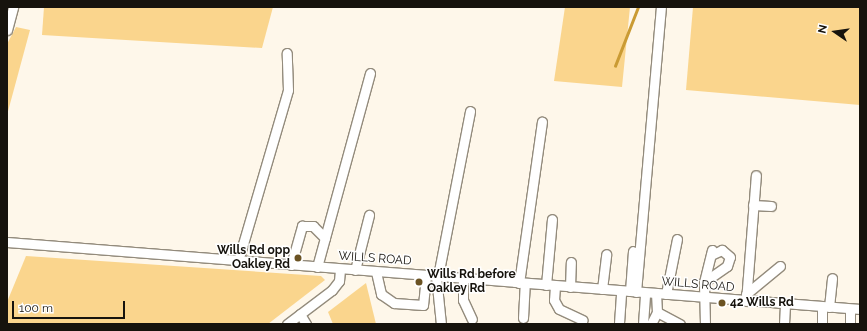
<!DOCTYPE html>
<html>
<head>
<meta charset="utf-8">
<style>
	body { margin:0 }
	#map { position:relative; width:867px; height:331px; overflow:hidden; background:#fef7ea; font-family:Raleway,sans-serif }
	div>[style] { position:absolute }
	.green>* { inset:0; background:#fad58d }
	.stream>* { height:2.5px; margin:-1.25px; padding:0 1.25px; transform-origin:1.25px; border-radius:1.25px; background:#ca9b34 }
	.roads { filter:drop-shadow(1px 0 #938b7c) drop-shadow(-1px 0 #938b7c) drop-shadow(0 1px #938b7c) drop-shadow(0 -1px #938b7c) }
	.minor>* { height:9px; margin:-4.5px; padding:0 4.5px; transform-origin:4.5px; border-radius:4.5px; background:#fff }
	.dots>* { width:11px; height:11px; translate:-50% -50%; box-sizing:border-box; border:2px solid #fff; border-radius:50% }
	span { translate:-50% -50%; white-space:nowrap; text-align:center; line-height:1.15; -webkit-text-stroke:3px #fff; paint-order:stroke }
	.poi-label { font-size:12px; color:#16130d; font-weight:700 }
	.right { translate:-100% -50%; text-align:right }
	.left { translate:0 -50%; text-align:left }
	.street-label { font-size:12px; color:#16130d }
	.frame { position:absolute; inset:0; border:8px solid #16130d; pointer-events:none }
	.north { position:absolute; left:815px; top:12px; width:40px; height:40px; -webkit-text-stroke:3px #fff; paint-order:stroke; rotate:283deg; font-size:11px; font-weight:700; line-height:16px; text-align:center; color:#16130d }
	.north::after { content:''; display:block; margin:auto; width:14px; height:18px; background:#16130d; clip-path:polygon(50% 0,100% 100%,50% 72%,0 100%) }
	.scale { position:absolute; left:12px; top:301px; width:113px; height:18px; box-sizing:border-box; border:2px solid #16130d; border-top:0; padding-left:5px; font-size:12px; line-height:14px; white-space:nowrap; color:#16130d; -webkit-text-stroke:3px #fff; paint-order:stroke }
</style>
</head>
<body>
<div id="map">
	<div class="green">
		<div style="clip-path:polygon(44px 7px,273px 7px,262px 48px,42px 35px)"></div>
		<div style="clip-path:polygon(565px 7px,630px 7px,622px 87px,554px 81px)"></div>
		<div style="clip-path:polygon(693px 7px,860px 7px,860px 105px,686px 90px)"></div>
		<div style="clip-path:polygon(16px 27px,30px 30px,7px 115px,7px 44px)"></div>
		<div style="clip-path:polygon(26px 256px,321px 276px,325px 280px,268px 324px,7px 324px,7px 302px)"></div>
		<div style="clip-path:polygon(366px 283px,376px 324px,333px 324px,328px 312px)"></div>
	</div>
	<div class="stream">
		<div style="left:615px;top:66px;width:63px;rotate:-68.7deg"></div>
	</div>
	<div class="roads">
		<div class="minor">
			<div style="left:7px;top:30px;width:24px;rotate:-75deg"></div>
			<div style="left:753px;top:205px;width:18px;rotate:3deg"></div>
			<div style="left:7px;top:242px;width:856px;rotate:4.49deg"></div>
			<div style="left:238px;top:261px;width:178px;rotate:-73.7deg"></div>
			<div style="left:288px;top:90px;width:37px;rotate:-92deg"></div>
			<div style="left:291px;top:265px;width:41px;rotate:-74.2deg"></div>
			<div style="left:302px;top:226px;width:11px"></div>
			<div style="left:313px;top:226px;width:17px;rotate:45deg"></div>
			<div style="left:317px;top:267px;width:201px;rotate:-74.7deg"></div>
			<div style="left:355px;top:270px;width:57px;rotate:-75.7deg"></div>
			<div style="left:376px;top:272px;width:23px;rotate:77deg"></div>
			<div style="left:381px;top:294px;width:16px;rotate:35deg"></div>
			<div style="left:394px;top:303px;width:29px;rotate:4deg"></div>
			<div style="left:423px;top:305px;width:29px;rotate:-84deg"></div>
			<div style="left:436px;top:276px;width:48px;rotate:84.1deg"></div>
			<div style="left:438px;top:276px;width:168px;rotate:-79deg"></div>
			<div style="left:463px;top:278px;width:22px;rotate:90deg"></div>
			<div style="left:463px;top:300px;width:21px;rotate:65deg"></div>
			<div style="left:704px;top:282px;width:28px;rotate:-35deg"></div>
			<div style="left:727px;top:266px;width:9px;rotate:-72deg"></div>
			<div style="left:730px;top:257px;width:11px;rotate:-139deg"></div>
			<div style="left:722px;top:250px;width:12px;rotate:156deg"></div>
			<div style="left:519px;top:283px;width:163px;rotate:-81.9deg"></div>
			<div style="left:546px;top:285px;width:66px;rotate:-84.8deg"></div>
			<div style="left:555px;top:286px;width:14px;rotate:94deg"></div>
			<div style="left:554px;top:300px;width:10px;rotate:61deg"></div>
			<div style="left:559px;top:309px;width:26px;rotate:25deg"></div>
			<div style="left:570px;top:287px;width:25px;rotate:-88deg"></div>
			<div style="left:602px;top:289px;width:35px;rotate:-83deg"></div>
			<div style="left:630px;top:291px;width:40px;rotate:-85.7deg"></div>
			<div style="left:636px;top:292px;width:286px;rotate:-85deg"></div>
			<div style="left:656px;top:293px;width:19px;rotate:87deg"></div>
			<div style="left:657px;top:312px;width:26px;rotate:28deg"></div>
			<div style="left:666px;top:294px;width:56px;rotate:-78.7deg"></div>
			<div style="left:746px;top:294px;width:44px;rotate:-39.5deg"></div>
			<div style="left:746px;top:301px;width:126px;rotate:-85.5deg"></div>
			<div style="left:829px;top:307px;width:29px;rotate:-84deg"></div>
			<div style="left:850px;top:309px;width:15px;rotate:90deg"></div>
			<div style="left:300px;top:314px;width:12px;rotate:59deg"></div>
			<div style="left:523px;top:318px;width:35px;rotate:-87deg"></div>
			<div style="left:619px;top:323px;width:32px;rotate:-86deg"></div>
			<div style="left:287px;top:324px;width:56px;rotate:-37.1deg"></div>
			<div style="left:332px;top:290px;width:11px;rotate:-52deg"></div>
			<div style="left:339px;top:281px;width:12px;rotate:-85deg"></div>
			<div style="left:643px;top:324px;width:31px;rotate:-86deg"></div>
			<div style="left:651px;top:324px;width:13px;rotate:-63deg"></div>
			<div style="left:705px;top:324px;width:42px;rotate:-91.4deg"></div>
			<div style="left:704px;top:282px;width:33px;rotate:-76deg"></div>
			<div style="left:784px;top:324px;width:20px;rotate:-87deg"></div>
			<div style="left:822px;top:324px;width:17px;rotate:-90deg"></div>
		</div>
	</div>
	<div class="dots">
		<div style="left:298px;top:258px;background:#6b5323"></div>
		<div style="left:419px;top:282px;background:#6b5323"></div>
		<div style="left:722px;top:303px;background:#6b5323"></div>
	</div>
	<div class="poi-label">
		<span class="right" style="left:290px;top:258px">Wills Rd opp<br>Oakley Rd</span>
		<span class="left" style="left:427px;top:282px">Wills Rd before<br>Oakley Rd</span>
		<span class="left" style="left:730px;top:303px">42 Wills Rd</span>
	</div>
	<div class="street-label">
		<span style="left:375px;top:259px;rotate:4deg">WILLS ROAD</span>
		<span style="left:698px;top:285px;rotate:5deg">WILLS ROAD</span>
	</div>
	<div class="frame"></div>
	<div class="north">N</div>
	<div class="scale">100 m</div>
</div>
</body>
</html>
